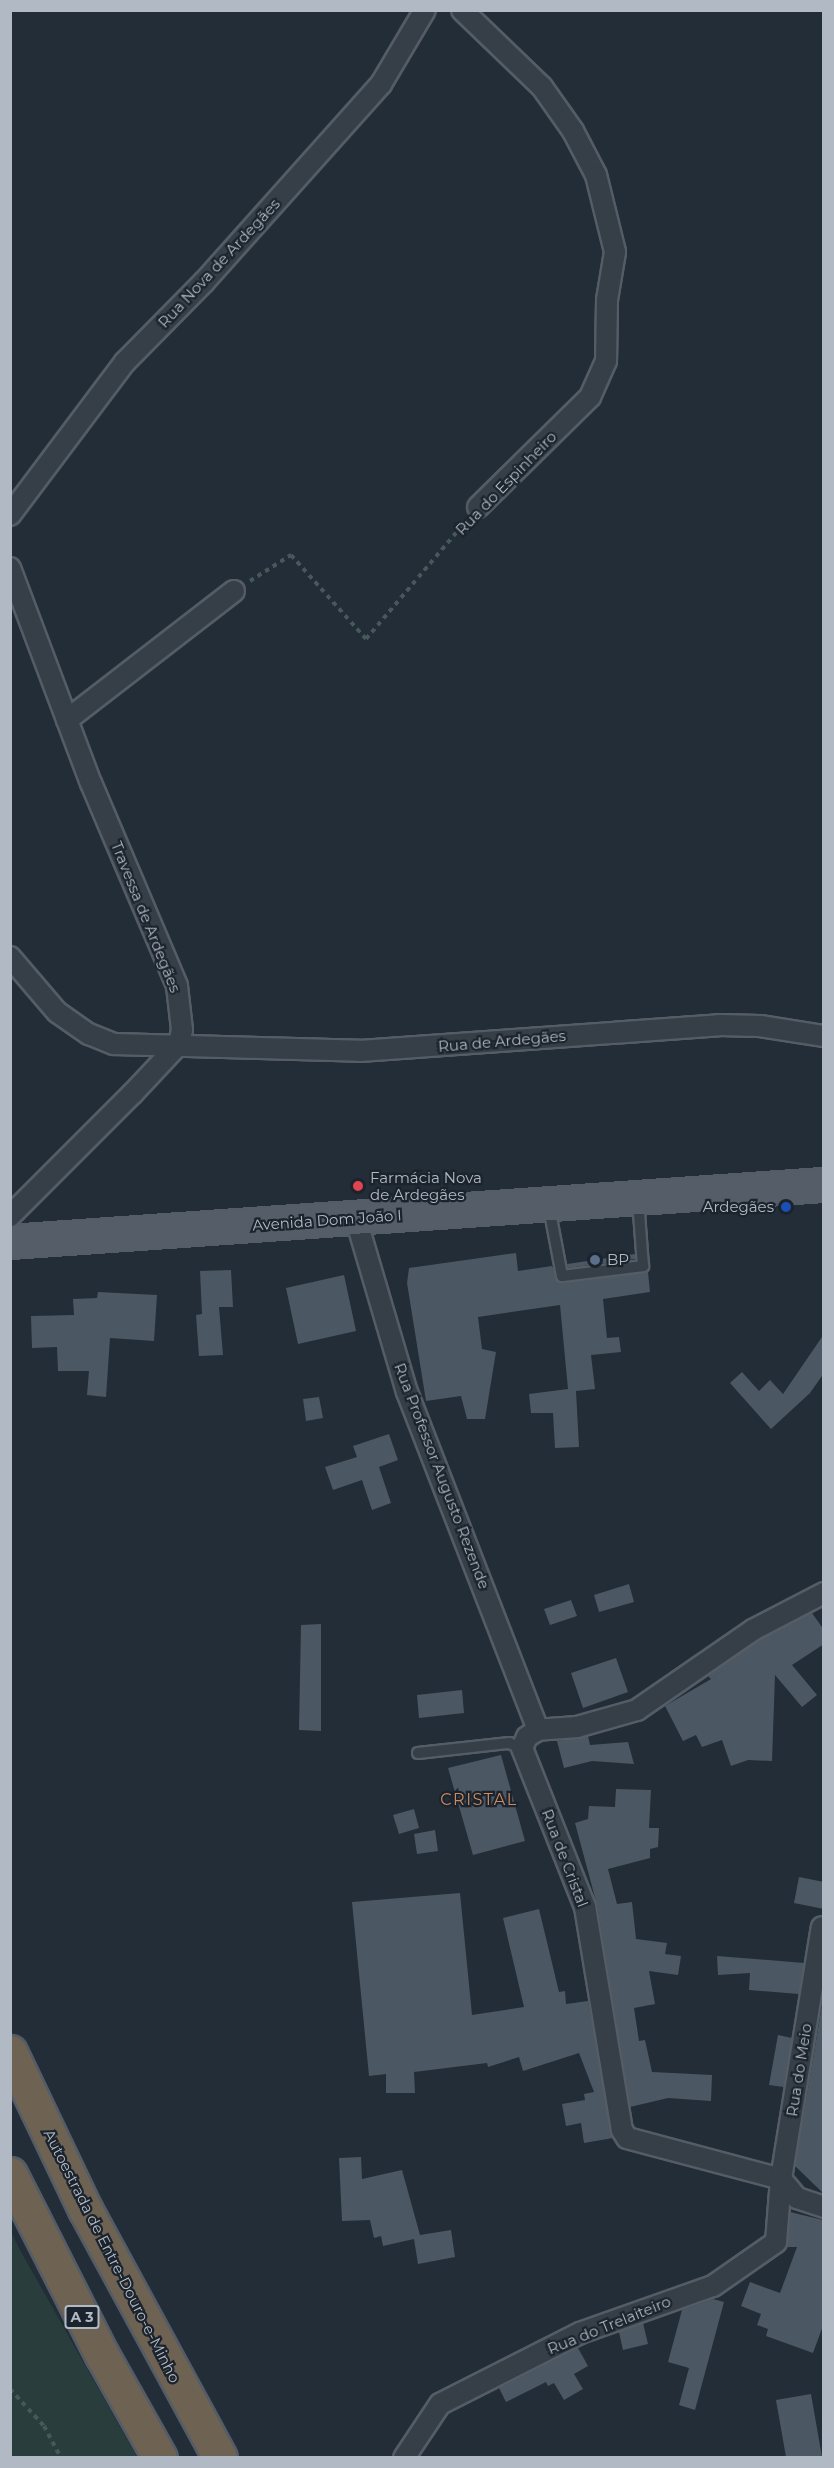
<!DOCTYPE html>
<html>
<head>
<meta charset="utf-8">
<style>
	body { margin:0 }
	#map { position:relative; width:834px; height:2468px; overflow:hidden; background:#222d37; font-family:Montserrat,sans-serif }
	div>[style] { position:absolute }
	.green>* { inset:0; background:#283d3c }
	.building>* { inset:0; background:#4b5763 }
	.path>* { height:4px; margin-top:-2px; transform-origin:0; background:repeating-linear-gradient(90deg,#46585a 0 4.5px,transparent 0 9px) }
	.roads { filter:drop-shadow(2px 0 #545c66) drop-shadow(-2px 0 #545c66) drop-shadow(0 2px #545c66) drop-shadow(0 -2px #545c66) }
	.service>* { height:10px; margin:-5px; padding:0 5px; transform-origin:5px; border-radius:5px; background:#363e48 }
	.minor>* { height:20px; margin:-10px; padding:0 10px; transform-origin:10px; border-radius:10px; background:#363e48 }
	.primary>* { height:32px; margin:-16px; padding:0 16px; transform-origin:16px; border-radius:16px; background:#545d68 }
	.motorway>* { height:33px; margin:-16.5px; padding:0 16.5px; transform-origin:16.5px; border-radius:16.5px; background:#6e6253 }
	.dots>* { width:16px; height:16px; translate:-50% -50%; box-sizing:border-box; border:3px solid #1b232d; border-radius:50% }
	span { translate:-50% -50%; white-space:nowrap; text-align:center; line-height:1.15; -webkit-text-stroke:4.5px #1b232d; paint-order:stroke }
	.shield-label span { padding:2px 4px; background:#1b232d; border:2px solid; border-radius:4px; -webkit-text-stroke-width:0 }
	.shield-label { font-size:14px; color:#b1b9c4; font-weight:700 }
	.street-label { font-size:15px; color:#b1b9c4 }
	.poi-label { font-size:15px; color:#b1b9c4 }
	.left { translate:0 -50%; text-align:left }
	.right { translate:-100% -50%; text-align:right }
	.neighbourhood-label { font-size:16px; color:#cc8b63; letter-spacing:1.5px }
	.frame { position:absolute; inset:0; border:12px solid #b1b9c4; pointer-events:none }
</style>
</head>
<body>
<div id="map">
	<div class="green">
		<div style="clip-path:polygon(10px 2230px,20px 2250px,137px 2457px,11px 2457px)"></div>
	</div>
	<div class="building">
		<div style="clip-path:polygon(516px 1253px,518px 1271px,552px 1266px,560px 1283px,648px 1272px,650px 1292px,603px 1299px,607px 1338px,619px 1337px,621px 1352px,591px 1355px,595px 1389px,576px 1391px,579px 1447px,555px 1448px,553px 1413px,531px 1413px,529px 1394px,568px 1389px,560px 1305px,478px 1317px,482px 1349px,496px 1352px,485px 1419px,467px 1419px,461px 1396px,426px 1401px,407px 1283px,409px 1268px)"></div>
		<div style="clip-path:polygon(635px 1254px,635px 1259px,568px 1268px,567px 1264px)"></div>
		<div style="clip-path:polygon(231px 1270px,233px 1307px,219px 1307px,223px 1355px,199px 1356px,196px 1315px,202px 1314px,200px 1271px)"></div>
		<div style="clip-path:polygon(344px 1275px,356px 1331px,298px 1344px,286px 1288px)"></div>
		<div style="clip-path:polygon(98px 1292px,157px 1295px,154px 1341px,110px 1338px,106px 1397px,87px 1395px,89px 1371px,58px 1371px,57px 1347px,32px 1348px,31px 1316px,74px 1315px,73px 1299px,97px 1298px)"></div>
		<div style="clip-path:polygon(824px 1334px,824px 1373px,810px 1393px,771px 1429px,730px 1383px,742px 1372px,759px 1391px,770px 1380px,783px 1394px)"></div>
		<div style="clip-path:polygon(319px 1397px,323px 1418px,306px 1421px,303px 1399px)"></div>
		<div style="clip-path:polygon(389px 1434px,398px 1460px,379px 1467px,391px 1503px,372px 1510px,362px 1480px,333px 1490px,325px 1467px,357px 1457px,353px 1446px)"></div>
		<div style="clip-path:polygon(629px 1584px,634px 1602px,599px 1612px,594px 1595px)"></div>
		<div style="clip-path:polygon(571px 1600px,577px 1616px,550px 1625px,544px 1609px)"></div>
		<div style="clip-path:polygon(812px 1613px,824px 1630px,824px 1644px,792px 1665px,817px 1695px,802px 1707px,775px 1675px,772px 1761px,748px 1760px,731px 1766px,722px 1740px,702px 1747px,696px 1735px,683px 1741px,665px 1706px,711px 1679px,708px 1676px,761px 1639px)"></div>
		<div style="clip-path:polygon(321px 1624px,321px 1731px,299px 1730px,301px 1625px)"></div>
		<div style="clip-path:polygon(616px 1658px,628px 1692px,583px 1708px,571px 1673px)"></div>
		<div style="clip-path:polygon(462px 1690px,464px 1713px,419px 1718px,417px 1695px)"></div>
		<div style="clip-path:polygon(588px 1736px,590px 1745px,628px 1742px,634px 1764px,592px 1761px,564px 1768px,557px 1741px)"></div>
		<div style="clip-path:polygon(501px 1755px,525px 1841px,473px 1855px,448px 1768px)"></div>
		<div style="clip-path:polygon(616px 1789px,651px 1790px,649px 1828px,659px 1828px,658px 1847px,650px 1849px,650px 1858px,608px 1869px,617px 1904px,632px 1902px,636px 1939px,667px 1943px,665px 1954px,681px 1956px,678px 1975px,649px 1971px,655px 2004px,634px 2008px,639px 2041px,645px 2040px,652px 2072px,712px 2075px,711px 2101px,668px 2098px,630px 2107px,597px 1905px,575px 1823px,588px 1819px,589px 1806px,615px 1807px)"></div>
		<div style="clip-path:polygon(414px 1809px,419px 1828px,399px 1834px,393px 1815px)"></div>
		<div style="clip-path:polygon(435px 1830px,438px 1851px,417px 1854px,414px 1834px)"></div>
		<div style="clip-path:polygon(799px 1877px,824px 1882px,824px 1909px,794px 1903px)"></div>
		<div style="clip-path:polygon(460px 1893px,472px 2015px,524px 2007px,503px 1918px,539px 1909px,559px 1992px,565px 1991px,566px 2004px,588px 2001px,613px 2138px,584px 2143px,581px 2123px,566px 2126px,562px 2104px,585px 2100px,584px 2094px,594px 2092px,579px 2053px,523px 2071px,519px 2057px,488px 2067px,487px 2063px,414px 2072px,415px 2093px,386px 2093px,386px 2074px,369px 2076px,352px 1902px)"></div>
		<div style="clip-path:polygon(717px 1956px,804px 1963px,799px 1994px,749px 1990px,750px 1973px,718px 1975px)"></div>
		<div style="clip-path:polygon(824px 1993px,824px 2194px,795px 2166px)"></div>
		<div style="clip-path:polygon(778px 2035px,792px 2038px,784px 2087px,769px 2085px)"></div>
		<div style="clip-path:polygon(361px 2157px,362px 2179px,402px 2170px,420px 2235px,451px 2230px,455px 2257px,418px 2264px,414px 2239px,383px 2246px,381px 2236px,374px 2238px,370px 2220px,342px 2221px,339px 2158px)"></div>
		<div style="clip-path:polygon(790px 2212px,823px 2220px,824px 2323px,813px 2353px,766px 2336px,768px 2329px,757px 2325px,761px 2314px,741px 2306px,750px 2282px,780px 2293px,797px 2247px,787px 2247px)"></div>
		<div style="clip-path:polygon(713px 2299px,724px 2302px,695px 2410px,679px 2405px,689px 2368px,668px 2362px,682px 2310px)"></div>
		<div style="clip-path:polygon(643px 2323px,648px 2344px,623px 2350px,619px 2332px)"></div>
		<div style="clip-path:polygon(578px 2348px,588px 2366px,574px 2374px,583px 2389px,564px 2400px,554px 2383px,548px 2386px,546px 2382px,506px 2402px,499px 2388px)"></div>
		<div style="clip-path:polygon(811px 2394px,822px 2457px,786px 2457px,776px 2400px)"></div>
	</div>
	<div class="path">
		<div style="left:250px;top:581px;width:49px;rotate:-32.4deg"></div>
		<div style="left:291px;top:555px;width:113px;rotate:48.2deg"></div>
		<div style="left:366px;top:639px;width:156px;rotate:-49.7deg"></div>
		<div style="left:10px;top:2389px;width:50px;rotate:47.4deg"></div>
		<div style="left:44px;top:2426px;width:36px;rotate:62deg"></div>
	</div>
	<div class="roads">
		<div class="service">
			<div style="left:549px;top:1207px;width:70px;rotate:79.3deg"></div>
			<div style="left:562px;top:1276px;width:82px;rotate:-7deg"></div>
			<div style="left:643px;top:1266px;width:67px;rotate:-94.3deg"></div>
			<div style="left:418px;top:1753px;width:92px;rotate:-6.3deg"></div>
			<div style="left:509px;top:1743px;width:14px;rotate:21deg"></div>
		</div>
		<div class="minor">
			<div style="left:462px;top:10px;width:111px;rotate:43.9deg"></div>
			<div style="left:542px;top:87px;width:54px;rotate:54.8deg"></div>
			<div style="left:573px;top:131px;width:50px;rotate:62.4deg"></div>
			<div style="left:596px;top:175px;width:79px;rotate:76.1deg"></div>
			<div style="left:615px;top:252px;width:49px;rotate:99.5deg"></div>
			<div style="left:607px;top:300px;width:61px;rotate:90.9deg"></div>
			<div style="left:606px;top:361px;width:39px;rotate:114deg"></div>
			<div style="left:590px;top:397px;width:157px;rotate:135.5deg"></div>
			<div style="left:10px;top:515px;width:191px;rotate:-53.1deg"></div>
			<div style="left:125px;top:362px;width:112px;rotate:-45.4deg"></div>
			<div style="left:204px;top:282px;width:266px;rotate:-48.2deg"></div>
			<div style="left:381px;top:84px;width:86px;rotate:-59.3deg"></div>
			<div style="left:10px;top:568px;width:230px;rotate:69.4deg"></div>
			<div style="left:91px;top:783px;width:220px;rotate:67deg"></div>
			<div style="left:177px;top:986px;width:44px;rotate:83.5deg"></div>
			<div style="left:182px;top:1030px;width:14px;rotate:102deg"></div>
			<div style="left:179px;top:1044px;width:69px;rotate:133.2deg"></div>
			<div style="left:132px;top:1094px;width:173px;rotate:135deg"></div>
			<div style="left:67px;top:720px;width:211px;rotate:-37.7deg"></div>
			<div style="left:10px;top:957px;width:72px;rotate:49.5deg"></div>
			<div style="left:57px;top:1012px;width:39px;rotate:35deg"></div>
			<div style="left:89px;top:1034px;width:27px;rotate:22deg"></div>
			<div style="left:114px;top:1044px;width:246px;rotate:1.6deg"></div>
			<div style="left:360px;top:1051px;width:360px;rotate:-4.1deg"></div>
			<div style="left:719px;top:1025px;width:41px;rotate:1.4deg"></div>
			<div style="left:760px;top:1026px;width:65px;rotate:8.9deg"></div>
			<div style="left:356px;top:1219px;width:180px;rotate:73.6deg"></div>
			<div style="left:407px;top:1392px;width:362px;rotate:68.8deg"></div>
			<div style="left:824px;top:1593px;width:80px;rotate:152.5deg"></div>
			<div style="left:753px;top:1630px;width:141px;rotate:145.4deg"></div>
			<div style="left:637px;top:1710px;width:62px;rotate:164.2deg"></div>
			<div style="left:577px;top:1727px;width:39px;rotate:176deg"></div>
			<div style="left:538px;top:1730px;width:13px;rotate:148deg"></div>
			<div style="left:527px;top:1737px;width:12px;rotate:114deg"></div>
			<div style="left:522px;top:1748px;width:171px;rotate:68.4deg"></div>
			<div style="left:585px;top:1907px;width:226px;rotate:80.6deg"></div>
			<div style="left:622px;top:2130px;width:9px;rotate:58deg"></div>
			<div style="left:627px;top:2138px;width:159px;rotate:14.9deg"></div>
			<div style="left:781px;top:2179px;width:25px;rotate:50deg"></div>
			<div style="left:797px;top:2198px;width:28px;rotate:18deg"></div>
			<div style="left:404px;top:2458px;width:65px;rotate:-56.3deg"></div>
			<div style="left:440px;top:2404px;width:157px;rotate:-26.9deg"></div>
			<div style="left:580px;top:2333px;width:141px;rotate:-19.5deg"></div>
			<div style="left:713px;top:2286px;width:77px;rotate:-34.9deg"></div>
			<div style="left:776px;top:2242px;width:63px;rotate:-85.5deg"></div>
			<div style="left:781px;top:2179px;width:255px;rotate:-80.8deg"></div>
		</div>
		<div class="primary">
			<div style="left:10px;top:1242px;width:816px;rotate:-4.01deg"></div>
		</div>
		<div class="motorway">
			<div style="left:10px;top:2052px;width:174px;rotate:64.5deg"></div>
			<div style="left:85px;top:2209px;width:283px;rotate:61.5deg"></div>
			<div style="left:10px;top:2174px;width:203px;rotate:63.1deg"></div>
			<div style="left:102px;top:2355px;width:118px;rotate:60.6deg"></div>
		</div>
	</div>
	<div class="dots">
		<div style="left:358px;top:1186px;background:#e0444e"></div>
		<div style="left:786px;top:1207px;background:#1a4fb4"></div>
		<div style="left:595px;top:1260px;background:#5c6f8a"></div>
	</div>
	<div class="shield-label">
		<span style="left:82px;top:2317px">A 3</span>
	</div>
	<div class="street-label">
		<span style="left:219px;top:263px;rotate:-47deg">Rua Nova de Ardegães</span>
		<span style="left:506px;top:483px;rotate:-46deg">Rua do Espinheiro</span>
		<span style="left:146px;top:917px;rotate:68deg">Travessa de Ardegães</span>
		<span style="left:502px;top:1041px;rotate:-5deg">Rua de Ardegães</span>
		<span style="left:327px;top:1220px;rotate:-4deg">Avenida Dom João I</span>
		<span style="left:442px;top:1476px;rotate:69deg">Rua Professor Augusto Rezende</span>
		<span style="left:565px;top:1858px;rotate:69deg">Rua de Cristal</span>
		<span style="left:799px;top:2070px;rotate:-81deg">Rua do Meio</span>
		<span style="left:112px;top:2256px;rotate:63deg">Autoestrada de Entre-Douro-e-Minho</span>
		<span style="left:609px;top:2325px;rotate:-22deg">Rua do Trelaiteiro</span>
	</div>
	<div class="poi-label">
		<span class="left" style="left:370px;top:1186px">Farmácia Nova<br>de Ardegães</span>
		<span class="right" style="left:774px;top:1207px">Ardegães</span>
		<span class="left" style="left:607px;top:1260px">BP</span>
	</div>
	<div class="neighbourhood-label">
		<span style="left:479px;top:1800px">CRISTAL</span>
	</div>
	<div class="frame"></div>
</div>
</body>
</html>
